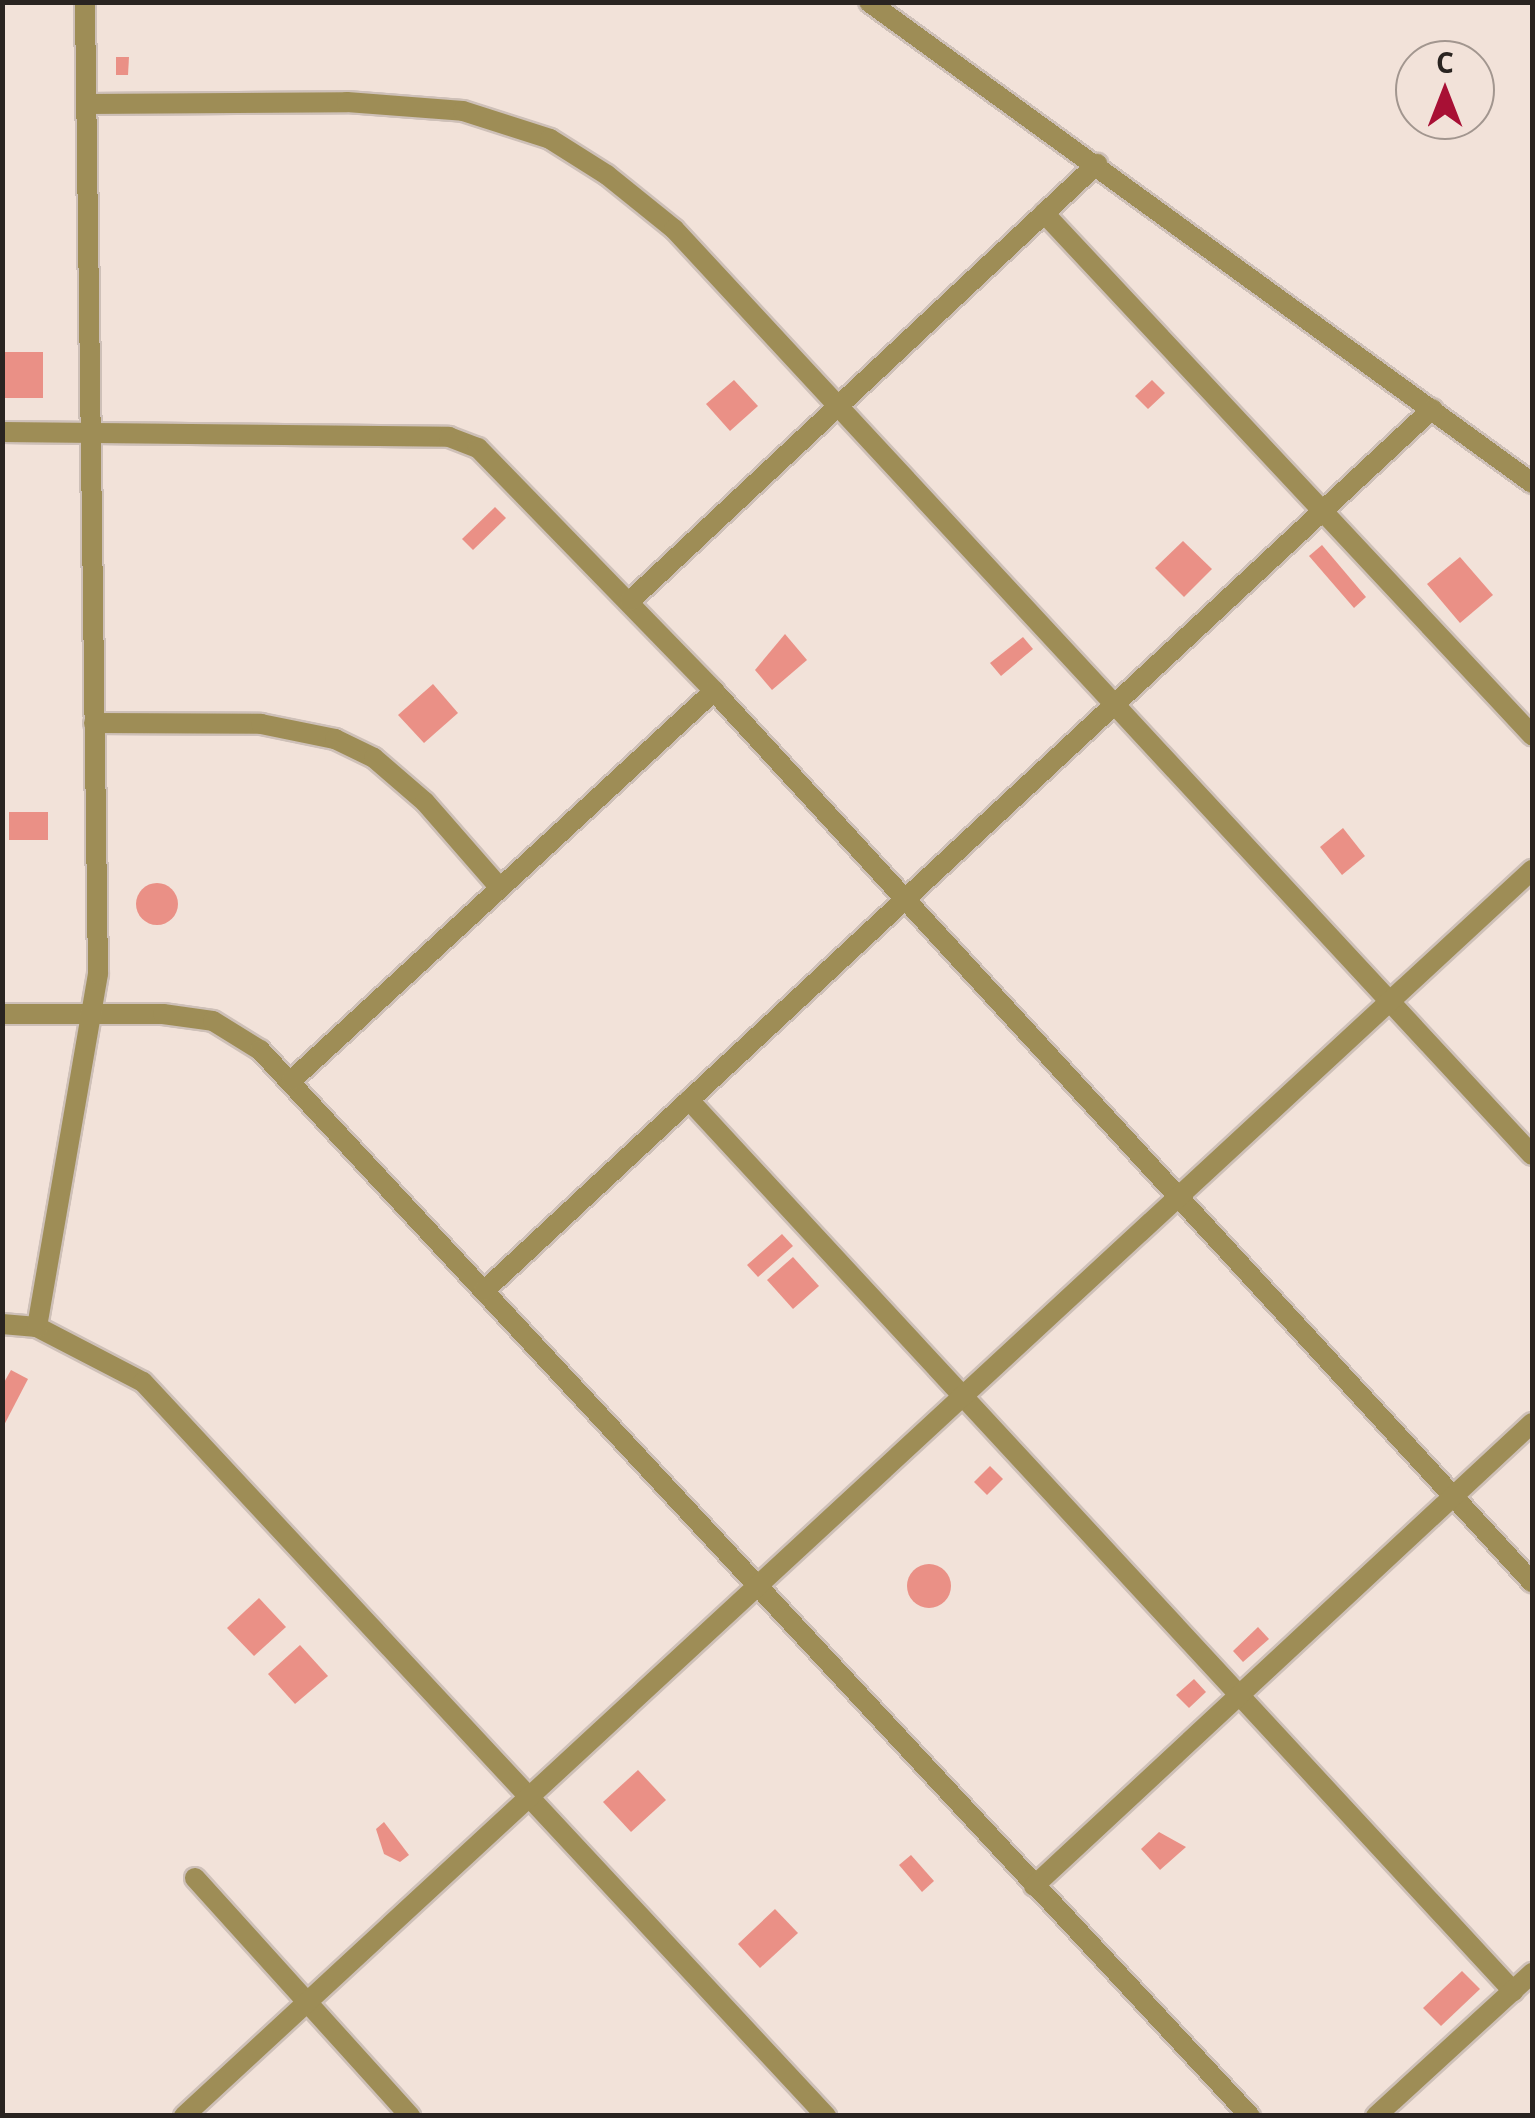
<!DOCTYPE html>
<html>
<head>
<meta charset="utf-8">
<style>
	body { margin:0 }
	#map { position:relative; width:1535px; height:2118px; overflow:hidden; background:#f2e2d9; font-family:"Open Sans",sans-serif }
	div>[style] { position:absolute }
	.building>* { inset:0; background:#ea9086 }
	.round { border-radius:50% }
	.roads { filter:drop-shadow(2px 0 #cec0b8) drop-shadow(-2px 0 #cec0b8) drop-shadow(0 2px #cec0b8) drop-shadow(0 -2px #cec0b8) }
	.street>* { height:20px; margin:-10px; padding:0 10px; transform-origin:10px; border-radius:10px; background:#9e8d56 }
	span { translate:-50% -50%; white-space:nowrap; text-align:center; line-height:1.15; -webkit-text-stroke:8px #f2e2d9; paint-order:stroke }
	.frame { position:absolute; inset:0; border:5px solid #2a2421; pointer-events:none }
	.north { position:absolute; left:1395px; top:40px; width:100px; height:100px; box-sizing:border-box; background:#f2e2d9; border:2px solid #a2968f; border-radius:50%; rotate:0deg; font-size:28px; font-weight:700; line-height:40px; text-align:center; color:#2a2421 }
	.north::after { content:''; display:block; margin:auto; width:35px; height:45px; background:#a81035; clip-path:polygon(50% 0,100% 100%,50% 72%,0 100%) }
</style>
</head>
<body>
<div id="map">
	<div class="building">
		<div style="clip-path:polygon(116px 57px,129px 57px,128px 75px,116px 75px)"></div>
		<div style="clip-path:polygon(5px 352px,43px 352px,43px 398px,5px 398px)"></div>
		<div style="clip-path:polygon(734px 380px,758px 406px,730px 431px,706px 404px)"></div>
		<div style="clip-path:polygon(1152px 380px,1165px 393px,1148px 409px,1135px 396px)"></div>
		<div style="clip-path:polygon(495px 507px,506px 518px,473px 550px,462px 539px)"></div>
		<div style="clip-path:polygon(1183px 541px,1212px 569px,1184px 597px,1155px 568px)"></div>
		<div style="clip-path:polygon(1322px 545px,1366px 597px,1354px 608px,1309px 556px)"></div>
		<div style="clip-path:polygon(1460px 557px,1493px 595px,1460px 623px,1427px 584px)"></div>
		<div style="clip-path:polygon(785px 634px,807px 660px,772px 690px,755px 670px)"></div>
		<div style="clip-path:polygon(1023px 637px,1033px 649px,1001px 676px,990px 663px)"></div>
		<div style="clip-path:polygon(433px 684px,458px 713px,424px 743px,398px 715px)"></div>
		<div style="clip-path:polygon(9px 812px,48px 812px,48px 840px,9px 840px)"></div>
		<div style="clip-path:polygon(1343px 828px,1365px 856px,1342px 875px,1320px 847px)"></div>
		<div class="round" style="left:136px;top:883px;width:42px;height:42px"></div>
		<div style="clip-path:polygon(782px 1234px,793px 1246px,758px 1277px,747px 1265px)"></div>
		<div style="clip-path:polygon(793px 1257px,819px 1286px,793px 1309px,767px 1280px)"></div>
		<div style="clip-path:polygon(11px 1370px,28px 1379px,2px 1429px,2px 1386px)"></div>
		<div style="clip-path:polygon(990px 1466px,1003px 1479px,987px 1495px,974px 1482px)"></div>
		<div class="round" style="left:907px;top:1564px;width:44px;height:44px"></div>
		<div style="clip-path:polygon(259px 1598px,286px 1627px,254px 1656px,227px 1628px)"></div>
		<div style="clip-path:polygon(1258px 1627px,1269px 1639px,1243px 1662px,1233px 1651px)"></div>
		<div style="clip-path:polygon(300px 1645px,328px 1676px,295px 1704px,268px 1674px)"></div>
		<div style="clip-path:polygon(1194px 1679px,1206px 1692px,1189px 1708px,1176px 1695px)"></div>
		<div style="clip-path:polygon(638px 1770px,666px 1800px,631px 1832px,603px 1802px)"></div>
		<div style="clip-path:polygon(384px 1822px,409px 1855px,400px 1862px,384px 1854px,376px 1829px)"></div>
		<div style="clip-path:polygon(1159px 1832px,1186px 1847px,1160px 1870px,1141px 1849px)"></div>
		<div style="clip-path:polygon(911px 1855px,934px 1881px,922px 1892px,899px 1865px)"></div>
		<div style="clip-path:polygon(775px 1909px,798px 1933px,760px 1968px,738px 1944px)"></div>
		<div style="clip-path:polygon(1462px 1971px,1480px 1989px,1441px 2026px,1423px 2008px)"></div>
	</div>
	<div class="roads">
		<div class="street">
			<div style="left:869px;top:2px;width:819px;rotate:35.96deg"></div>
			<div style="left:87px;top:104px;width:260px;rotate:-0.4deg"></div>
			<div style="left:347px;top:102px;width:116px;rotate:4.4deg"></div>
			<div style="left:463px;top:111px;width:91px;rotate:17.8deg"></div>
			<div style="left:550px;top:139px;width:67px;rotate:32.3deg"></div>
			<div style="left:607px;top:175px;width:86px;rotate:38.9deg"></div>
			<div style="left:674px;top:229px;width:1262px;rotate:47.18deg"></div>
			<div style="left:1044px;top:213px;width:715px;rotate:46.93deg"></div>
			<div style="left:2px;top:432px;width:447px;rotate:0.6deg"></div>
			<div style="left:449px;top:437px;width:31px;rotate:21deg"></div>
			<div style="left:478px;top:448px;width:339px;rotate:45.8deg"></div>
			<div style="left:714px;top:691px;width:1210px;rotate:47.45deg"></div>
			<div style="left:630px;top:601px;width:640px;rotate:-43.1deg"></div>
			<div style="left:94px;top:723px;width:167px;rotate:0.3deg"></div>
			<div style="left:261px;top:724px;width:76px;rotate:11.5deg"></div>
			<div style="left:335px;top:739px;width:43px;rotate:26deg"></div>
			<div style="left:374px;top:758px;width:67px;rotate:40.8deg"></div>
			<div style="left:425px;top:802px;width:114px;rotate:48.9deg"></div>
			<div style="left:2px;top:1014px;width:161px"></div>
			<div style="left:163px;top:1014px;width:50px;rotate:8deg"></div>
			<div style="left:213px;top:1021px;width:55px;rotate:31.7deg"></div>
			<div style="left:260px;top:1050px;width:1455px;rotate:47.12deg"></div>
			<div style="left:292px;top:1080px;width:574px;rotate:-42.67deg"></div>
			<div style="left:689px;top:1100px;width:1214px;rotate:47.24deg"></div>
			<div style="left:484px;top:1291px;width:1295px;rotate:-42.93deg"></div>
			<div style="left:2px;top:1324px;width:35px;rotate:5deg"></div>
			<div style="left:37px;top:1327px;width:119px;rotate:27.4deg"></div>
			<div style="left:143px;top:1382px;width:1003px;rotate:47.06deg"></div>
			<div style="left:37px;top:1327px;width:358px;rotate:-80.2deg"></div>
			<div style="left:98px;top:974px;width:972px;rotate:-90.77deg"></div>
			<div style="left:195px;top:1878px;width:321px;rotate:47.9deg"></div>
			<div style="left:1034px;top:1886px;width:680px;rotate:-42.91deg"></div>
			<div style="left:184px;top:2116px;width:1836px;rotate:-42.75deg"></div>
			<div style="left:1376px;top:2116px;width:212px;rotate:-42.5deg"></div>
		</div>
	</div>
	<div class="frame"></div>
	<div class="north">С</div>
</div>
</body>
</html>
